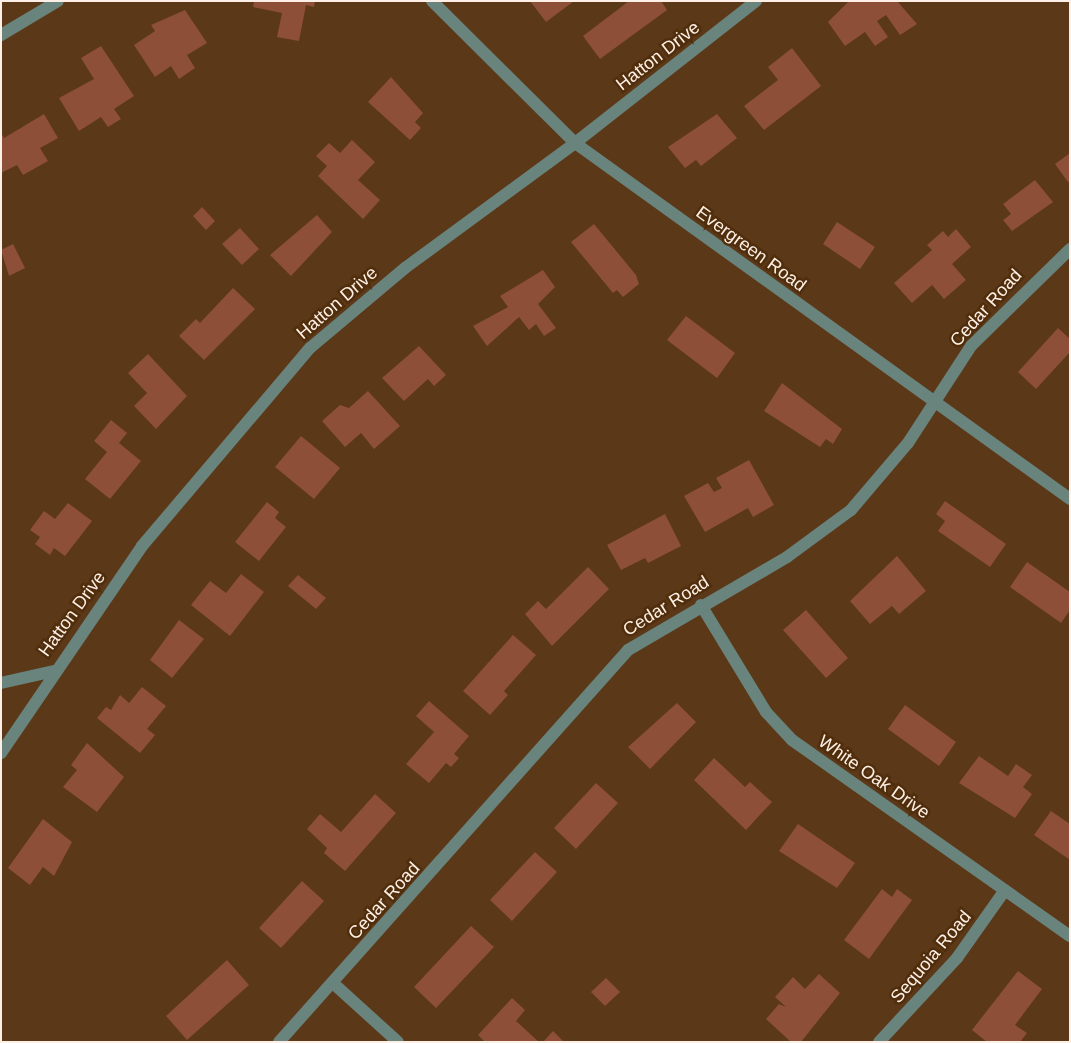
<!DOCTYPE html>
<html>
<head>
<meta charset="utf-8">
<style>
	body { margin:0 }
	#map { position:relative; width:1071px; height:1043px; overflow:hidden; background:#5b3818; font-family:Helvetica,sans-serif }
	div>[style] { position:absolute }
	.building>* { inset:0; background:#8d4f37 }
	.minor>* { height:12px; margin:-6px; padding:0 6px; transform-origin:6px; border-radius:6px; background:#69837d }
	span { translate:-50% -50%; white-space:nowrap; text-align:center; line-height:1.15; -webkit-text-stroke:5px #502e0c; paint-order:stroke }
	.street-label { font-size:18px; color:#fef0e6 }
	.frame { position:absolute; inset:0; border:2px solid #fef0e6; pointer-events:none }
</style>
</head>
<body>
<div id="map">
	<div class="building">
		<div style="clip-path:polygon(254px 1px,315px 1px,314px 7px,306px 5px,299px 41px,277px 37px,282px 13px,253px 7px)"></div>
		<div style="clip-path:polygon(530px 1px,574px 1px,546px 22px)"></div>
		<div style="clip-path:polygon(629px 1px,661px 1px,667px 10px,600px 59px,583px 36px)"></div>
		<div style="clip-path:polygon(849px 1px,897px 1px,917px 24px,900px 35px,886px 15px,877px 21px,888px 37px,875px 46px,865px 32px,845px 46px,828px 22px)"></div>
		<div style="clip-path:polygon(185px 10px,207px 43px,187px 55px,195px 68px,179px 79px,171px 66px,155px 77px,134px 45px,155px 31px,151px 25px)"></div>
		<div style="clip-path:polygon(101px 46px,134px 96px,114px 109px,121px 119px,108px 127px,101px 117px,79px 131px,59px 98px,94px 79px,81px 58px)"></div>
		<div style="clip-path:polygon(792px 48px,821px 86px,764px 130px,744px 106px,778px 80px,768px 67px)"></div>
		<div style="clip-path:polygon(391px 77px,423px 113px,415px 122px,421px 128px,410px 140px,368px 102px)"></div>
		<div style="clip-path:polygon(44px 114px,58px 138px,40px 148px,48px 161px,23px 175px,17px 165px,1px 173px,1px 133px,4px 138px)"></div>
		<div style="clip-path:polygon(717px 114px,737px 138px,701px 166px,696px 160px,685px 168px,668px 147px)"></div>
		<div style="clip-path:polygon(352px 140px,375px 162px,358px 180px,380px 200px,363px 219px,318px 176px,327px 166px,316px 156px,329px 143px,340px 153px)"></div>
		<div style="clip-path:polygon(1070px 153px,1070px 181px,1068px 182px,1055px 164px)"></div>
		<div style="clip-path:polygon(1035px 180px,1053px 202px,1012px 231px,1003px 220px,1011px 214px,1003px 204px)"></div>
		<div style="clip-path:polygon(202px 207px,215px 221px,206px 230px,193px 216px)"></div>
		<div style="clip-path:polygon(317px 215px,332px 232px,291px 276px,270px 255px)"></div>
		<div style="clip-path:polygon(837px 222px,875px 247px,860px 269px,823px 244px)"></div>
		<div style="clip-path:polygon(594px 224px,636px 275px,639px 284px,623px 297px,617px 290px,613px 293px,571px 242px)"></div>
		<div style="clip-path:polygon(240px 228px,259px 249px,242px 265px,222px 244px)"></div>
		<div style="clip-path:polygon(956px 229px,971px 247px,952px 264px,966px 280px,944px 299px,932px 285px,912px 303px,894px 283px,932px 250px,927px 245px,943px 231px,948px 237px)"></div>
		<div style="clip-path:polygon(13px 244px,25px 268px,9px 276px,1px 250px)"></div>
		<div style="clip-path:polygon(543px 270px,555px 287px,538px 304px,556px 328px,544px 336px,536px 324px,529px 330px,519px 317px,487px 346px,473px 326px,508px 307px,500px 296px)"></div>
		<div style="clip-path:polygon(233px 288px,255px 309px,204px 360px,179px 336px,196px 319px,200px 323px)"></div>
		<div style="clip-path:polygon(686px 316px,735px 353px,717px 378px,667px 340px)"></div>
		<div style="clip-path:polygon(1058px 328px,1070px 339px,1070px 352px,1036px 389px,1018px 372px)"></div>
		<div style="clip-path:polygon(419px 346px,446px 375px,434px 386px,428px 379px,404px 401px,382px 378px)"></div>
		<div style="clip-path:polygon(148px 354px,187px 396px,156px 429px,134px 406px,147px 393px,128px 373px)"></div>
		<div style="clip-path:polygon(782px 383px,842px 429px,833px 444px,826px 439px,820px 447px,764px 411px)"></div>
		<div style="clip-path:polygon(368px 391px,400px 426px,374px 449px,361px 433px,345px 447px,322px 421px,340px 405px,349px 408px)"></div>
		<div style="clip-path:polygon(111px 420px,127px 433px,119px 443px,141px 461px,110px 499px,85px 479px,107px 452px,94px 441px)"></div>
		<div style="clip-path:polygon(301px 436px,340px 468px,314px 499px,275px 467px)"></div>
		<div style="clip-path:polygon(749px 460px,774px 505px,753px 517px,748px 508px,705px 532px,684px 496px,708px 483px,714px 492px,722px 488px,716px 478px)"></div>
		<div style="clip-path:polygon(945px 501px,1006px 544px,990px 567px,938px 531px,945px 521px,936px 514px)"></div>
		<div style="clip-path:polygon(267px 502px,279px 512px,275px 518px,286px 527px,259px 561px,235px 542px)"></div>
		<div style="clip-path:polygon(68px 503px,92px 521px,65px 556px,54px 548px,50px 555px,35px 544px,40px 537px,30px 530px,44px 511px,55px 519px)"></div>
		<div style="clip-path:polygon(665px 514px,681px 546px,648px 563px,645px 558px,621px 570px,607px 545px)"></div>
		<div style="clip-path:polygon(897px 556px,926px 591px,899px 614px,892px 606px,870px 624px,850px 601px)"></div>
		<div style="clip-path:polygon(1027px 562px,1070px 592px,1070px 610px,1061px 623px,1010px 587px)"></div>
		<div style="clip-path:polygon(588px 567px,609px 589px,552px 646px,525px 614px,538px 601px,546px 609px)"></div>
		<div style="clip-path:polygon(241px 574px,264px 592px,230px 636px,191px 605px,210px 581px,226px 593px)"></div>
		<div style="clip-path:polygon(298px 575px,326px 598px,316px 609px,288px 586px)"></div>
		<div style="clip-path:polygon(806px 610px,848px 658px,826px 678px,783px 630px)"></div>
		<div style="clip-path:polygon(179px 620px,204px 639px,172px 678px,150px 660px)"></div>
		<div style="clip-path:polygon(513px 635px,536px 655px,504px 691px,508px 695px,490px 715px,463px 691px)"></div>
		<div style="clip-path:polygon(142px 687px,166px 706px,147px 729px,155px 735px,140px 753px,97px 718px,106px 707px,111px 710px,120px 695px,129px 703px)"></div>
		<div style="clip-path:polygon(429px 701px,469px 736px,454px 754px,459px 758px,451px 767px,446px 763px,429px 783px,406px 764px,434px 732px,416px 716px)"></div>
		<div style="clip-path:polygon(677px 703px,696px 722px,650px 769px,628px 747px)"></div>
		<div style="clip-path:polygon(905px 705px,956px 742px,939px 766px,888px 729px)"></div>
		<div style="clip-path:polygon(87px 743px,124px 777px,97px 812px,63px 787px,77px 770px,71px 765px)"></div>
		<div style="clip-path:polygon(979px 756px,1008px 776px,1016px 764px,1032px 775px,1023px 787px,1032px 794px,1015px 818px,959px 783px)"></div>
		<div style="clip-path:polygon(714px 758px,745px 787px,750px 782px,772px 802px,746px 830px,694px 780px)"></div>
		<div style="clip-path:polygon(596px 783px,618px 803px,576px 849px,554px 828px)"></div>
		<div style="clip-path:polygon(375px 794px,396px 813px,345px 871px,324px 853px,327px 848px,307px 829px,320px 814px,341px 832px)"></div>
		<div style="clip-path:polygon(1051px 811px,1070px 824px,1070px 860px,1034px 835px)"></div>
		<div style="clip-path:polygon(43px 819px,72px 842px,54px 876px,43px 867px,30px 885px,8px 868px)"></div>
		<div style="clip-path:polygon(798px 824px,855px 863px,837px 888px,779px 851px)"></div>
		<div style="clip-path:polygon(535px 852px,557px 872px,512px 921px,490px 900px)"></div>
		<div style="clip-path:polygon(302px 881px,324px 901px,281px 948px,259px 928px)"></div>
		<div style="clip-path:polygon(882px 889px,892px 897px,897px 889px,912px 900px,869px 959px,844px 940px)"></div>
		<div style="clip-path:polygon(471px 926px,494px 947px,436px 1008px,414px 987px)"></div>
		<div style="clip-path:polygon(227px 960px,249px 985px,187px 1040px,166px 1016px)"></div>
		<div style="clip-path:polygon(1018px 971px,1042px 989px,1015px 1025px,1027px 1033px,1020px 1042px,987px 1042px,972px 1030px)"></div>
		<div style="clip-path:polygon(819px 974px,840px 993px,801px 1042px,791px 1042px,766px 1019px,779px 1004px,786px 1007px,775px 997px,793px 977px,805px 989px)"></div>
		<div style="clip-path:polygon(606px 978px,620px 992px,605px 1006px,591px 992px)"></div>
		<div style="clip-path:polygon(512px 998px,525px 1010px,516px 1021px,539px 1042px,485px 1042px,478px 1035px)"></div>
		<div style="clip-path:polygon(553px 1031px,564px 1042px,543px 1042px)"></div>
	</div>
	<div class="minor">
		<div style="left:432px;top:1px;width:202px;rotate:44.8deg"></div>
		<div style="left:575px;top:143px;width:610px;rotate:35.72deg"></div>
		<div style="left:1px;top:35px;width:66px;rotate:-30.8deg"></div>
		<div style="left:701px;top:605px;width:125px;rotate:58.7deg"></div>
		<div style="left:766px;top:712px;width:38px;rotate:47deg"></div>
		<div style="left:792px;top:740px;width:340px;rotate:35.2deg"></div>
		<div style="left:1px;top:683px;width:54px;rotate:-12.8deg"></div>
		<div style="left:1px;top:753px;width:250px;rotate:-55.7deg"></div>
		<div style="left:142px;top:546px;width:260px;rotate:-49.7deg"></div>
		<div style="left:310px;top:348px;width:124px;rotate:-40.1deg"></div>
		<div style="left:405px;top:268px;width:211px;rotate:-36.3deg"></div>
		<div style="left:575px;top:143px;width:230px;rotate:-38.1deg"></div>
		<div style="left:334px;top:984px;width:86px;rotate:42.2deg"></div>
		<div style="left:279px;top:1042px;width:525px;rotate:-48.32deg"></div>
		<div style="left:628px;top:650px;width:184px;rotate:-30.3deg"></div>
		<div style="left:787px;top:557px;width:79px;rotate:-36.3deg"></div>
		<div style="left:851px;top:510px;width:88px;rotate:-49.6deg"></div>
		<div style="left:908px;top:443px;width:116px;rotate:-57deg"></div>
		<div style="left:971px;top:346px;width:139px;rotate:-44.4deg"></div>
		<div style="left:879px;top:1042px;width:115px;rotate:-47.1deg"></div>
		<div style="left:957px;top:958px;width:83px;rotate:-54.8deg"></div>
	</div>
	<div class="street-label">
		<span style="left:658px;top:56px;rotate:-38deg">Hatton Drive</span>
		<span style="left:751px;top:249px;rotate:36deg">Evergreen Road</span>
		<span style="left:337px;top:303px;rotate:-41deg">Hatton Drive</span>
		<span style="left:986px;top:308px;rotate:-48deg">Cedar Road</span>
		<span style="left:666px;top:606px;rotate:-32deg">Cedar Road</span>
		<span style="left:72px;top:614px;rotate:-54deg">Hatton Drive</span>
		<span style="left:874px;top:777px;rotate:35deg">White Oak Drive</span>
		<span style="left:384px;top:901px;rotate:-48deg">Cedar Road</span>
		<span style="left:931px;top:957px;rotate:-50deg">Sequoia Road</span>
	</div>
	<div class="frame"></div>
</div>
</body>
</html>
